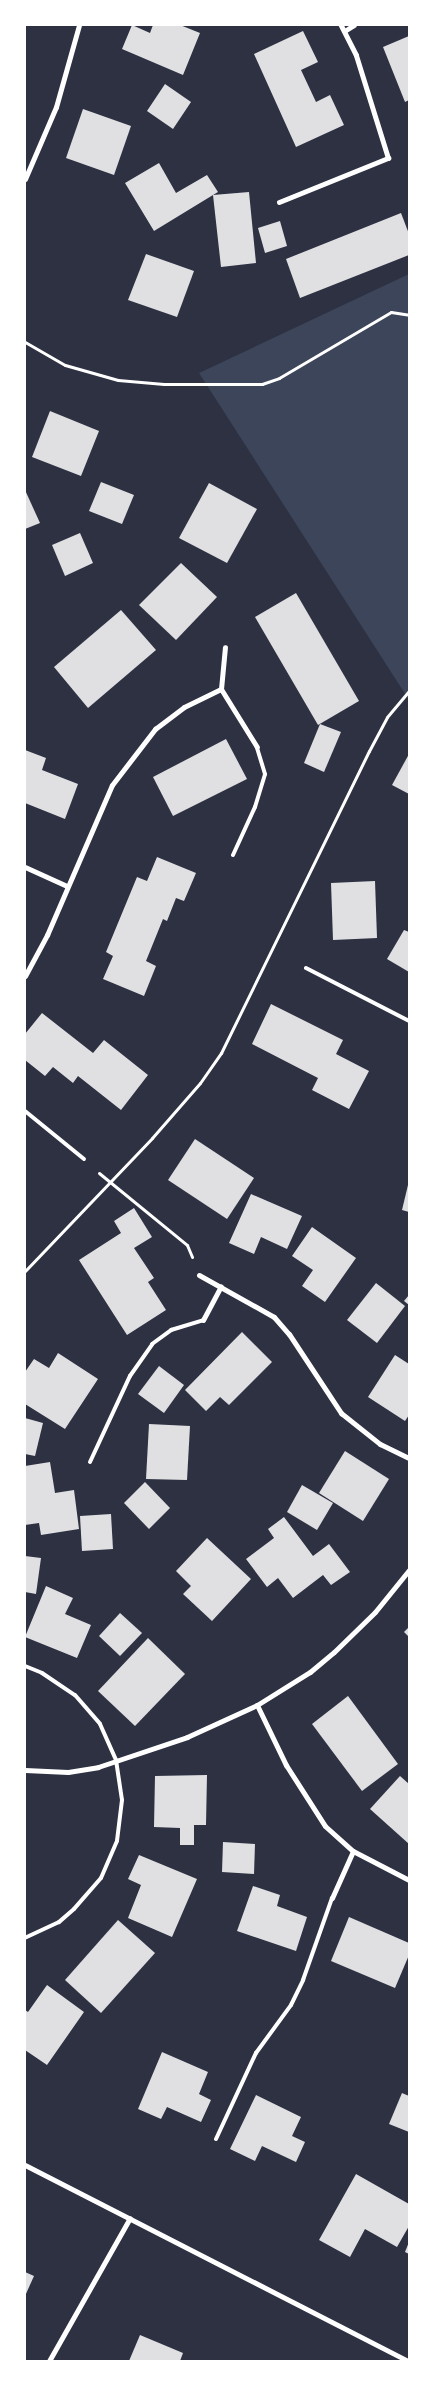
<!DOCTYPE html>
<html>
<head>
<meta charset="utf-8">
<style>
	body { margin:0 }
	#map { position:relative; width:434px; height:2386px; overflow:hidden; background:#2d3142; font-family:"Varela Round",sans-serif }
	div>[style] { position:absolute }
	.green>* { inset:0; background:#3c4559 }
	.building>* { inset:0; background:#e0e0e3 }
	.path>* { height:3px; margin:-1.5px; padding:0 1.5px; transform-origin:1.5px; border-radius:1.5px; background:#fff }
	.service>* { height:4px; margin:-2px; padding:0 2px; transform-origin:2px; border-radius:2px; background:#fff }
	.minor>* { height:5px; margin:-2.5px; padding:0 2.5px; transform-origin:2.5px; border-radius:2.5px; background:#fff }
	span { translate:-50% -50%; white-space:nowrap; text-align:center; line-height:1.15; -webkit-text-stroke:4px #fff; paint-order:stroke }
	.frame { position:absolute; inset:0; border:26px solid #fff; pointer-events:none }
</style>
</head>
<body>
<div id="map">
	<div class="green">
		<div style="clip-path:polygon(409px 274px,409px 700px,199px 373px)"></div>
	</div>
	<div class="building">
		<div style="clip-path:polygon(132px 25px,150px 33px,153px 25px,180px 25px,200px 33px,183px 75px,122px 49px)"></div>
		<div style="clip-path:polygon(303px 31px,318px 62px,301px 70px,316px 102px,330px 95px,344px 125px,296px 147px,254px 54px)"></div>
		<div style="clip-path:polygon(409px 36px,409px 100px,405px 102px,383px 47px)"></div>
		<div style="clip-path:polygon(165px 84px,191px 102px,173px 129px,147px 111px)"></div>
		<div style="clip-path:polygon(83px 109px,131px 126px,114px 175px,66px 158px)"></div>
		<div style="clip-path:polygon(159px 163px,176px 193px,207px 175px,218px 192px,213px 195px,249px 192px,256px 263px,221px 267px,213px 195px,154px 231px,125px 183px)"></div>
		<div style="clip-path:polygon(401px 213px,409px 234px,409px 255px,300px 298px,286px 259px)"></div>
		<div style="clip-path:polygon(280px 221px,287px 246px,265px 253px,258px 228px)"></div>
		<div style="clip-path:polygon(146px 254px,194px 271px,177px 317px,128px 300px)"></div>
		<div style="clip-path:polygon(50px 411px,99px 431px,81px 476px,32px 457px)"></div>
		<div style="clip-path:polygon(101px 482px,134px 495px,122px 524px,89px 511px)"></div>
		<div style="clip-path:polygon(209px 483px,257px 509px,227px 563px,179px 538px)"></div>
		<div style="clip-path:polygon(25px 490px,40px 523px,25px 529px)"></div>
		<div style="clip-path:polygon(80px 533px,93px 563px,65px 576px,52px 545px)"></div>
		<div style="clip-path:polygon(181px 563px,217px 597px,176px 640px,139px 605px)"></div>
		<div style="clip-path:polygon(296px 593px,359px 701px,318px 725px,255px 617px)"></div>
		<div style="clip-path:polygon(121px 610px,156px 650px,88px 708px,54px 667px)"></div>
		<div style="clip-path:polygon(320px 724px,341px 732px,324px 772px,304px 763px)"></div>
		<div style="clip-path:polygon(226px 739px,247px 779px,173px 816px,153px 777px)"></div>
		<div style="clip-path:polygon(25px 750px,46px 758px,42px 770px,78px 784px,65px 819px,25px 803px)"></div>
		<div style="clip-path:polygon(409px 754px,409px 794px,392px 785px)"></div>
		<div style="clip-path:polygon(157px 857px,196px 873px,184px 901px,176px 898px,167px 921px,163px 919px,146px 961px,156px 966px,144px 996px,103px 979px,113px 956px,106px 952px,137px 877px,147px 881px)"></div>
		<div style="clip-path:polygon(375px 881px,377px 938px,333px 940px,331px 883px)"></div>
		<div style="clip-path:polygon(404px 930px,409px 932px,409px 972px,387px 959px)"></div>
		<div style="clip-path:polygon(271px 1004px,343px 1040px,336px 1054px,369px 1071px,349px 1109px,312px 1090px,318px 1078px,252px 1044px)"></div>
		<div style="clip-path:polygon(42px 1013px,93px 1053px,104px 1040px,148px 1075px,121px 1110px,78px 1076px,73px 1083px,53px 1067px,45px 1076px,25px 1060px,25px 1034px)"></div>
		<div style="clip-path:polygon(195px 1139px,254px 1178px,227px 1219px,168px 1180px)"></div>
		<div style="clip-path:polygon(408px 1185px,409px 1185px,409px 1212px,402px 1210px)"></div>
		<div style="clip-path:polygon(251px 1194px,302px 1216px,287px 1249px,261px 1237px,254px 1254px,229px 1243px)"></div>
		<div style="clip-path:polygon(134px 1208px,152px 1237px,134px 1248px,154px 1278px,148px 1282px,166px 1310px,127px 1335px,79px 1260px,121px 1233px,114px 1221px)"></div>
		<div style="clip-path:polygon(312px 1227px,356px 1258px,325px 1302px,302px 1286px,313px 1270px,292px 1256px)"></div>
		<div style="clip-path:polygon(376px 1283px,405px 1306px,377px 1343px,347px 1320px)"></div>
		<div style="clip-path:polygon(409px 1295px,409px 1305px,404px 1301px)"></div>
		<div style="clip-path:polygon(242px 1332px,272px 1362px,229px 1405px,220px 1397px,206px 1411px,185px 1390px)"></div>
		<div style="clip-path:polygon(58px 1353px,98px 1379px,65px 1429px,25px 1404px,25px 1372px,34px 1359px,49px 1368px)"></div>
		<div style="clip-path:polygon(395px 1355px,409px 1364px,409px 1415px,405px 1421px,368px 1397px)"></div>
		<div style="clip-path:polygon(159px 1366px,184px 1385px,164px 1413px,138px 1394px)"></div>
		<div style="clip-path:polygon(25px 1418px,43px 1423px,35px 1456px,25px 1454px)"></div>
		<div style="clip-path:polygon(149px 1424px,190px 1426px,187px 1480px,146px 1479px)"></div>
		<div style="clip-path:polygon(345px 1451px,389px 1479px,363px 1521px,319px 1493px)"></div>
		<div style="clip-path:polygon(50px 1462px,55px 1493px,74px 1490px,79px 1529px,41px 1535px,39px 1523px,25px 1525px,25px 1466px)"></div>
		<div style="clip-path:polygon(145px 1482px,170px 1508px,149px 1529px,124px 1503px)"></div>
		<div style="clip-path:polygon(302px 1485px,333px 1503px,317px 1530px,287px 1512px)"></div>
		<div style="clip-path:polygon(111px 1514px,113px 1549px,82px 1551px,80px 1516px)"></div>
		<div style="clip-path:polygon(284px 1517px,313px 1556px,329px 1544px,350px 1572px,331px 1585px,323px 1575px,293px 1598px,278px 1578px,267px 1587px,246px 1559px,274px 1538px,268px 1529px)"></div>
		<div style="clip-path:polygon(207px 1538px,251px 1579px,212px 1621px,183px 1594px,191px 1586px,176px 1571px)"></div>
		<div style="clip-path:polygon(25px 1556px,41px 1558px,36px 1594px,25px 1592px)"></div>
		<div style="clip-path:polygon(46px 1586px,73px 1598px,65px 1614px,91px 1625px,77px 1658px,25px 1637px)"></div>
		<div style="clip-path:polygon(120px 1613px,142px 1633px,120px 1656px,99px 1636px)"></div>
		<div style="clip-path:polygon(409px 1627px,409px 1637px,404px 1632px)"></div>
		<div style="clip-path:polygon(148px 1638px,185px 1674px,135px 1726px,98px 1691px)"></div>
		<div style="clip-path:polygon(348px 1696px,398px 1764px,362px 1791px,312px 1724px)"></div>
		<div style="clip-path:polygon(207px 1775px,206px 1825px,194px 1825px,194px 1845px,180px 1845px,180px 1828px,154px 1827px,155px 1776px)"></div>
		<div style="clip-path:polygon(400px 1776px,409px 1784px,409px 1844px,370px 1809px)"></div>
		<div style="clip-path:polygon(223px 1842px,255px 1844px,254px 1874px,222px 1872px)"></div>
		<div style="clip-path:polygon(139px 1855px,197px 1879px,172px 1937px,128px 1918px,141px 1885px,128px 1879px)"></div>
		<div style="clip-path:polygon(253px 1886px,280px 1895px,277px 1906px,307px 1917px,296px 1951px,237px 1931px)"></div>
		<div style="clip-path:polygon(349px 1917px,409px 1943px,409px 1955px,395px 1988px,331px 1961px)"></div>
		<div style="clip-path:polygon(118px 1920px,155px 1953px,101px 2013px,65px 1980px)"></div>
		<div style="clip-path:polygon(47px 1985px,84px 2012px,47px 2065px,25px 2050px,25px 2010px,28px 2012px)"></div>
		<div style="clip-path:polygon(162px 2052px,208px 2072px,199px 2094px,211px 2100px,201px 2122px,167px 2107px,161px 2119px,138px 2109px)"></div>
		<div style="clip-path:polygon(402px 2093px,409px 2096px,409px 2132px,389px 2124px)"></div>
		<div style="clip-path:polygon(256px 2095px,301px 2117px,292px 2136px,305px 2142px,296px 2162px,262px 2146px,255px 2161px,230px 2149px)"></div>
		<div style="clip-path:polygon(356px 2174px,409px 2204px,409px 2226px,397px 2247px,365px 2229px,350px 2257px,319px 2240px)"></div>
		<div style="clip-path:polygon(409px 2242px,409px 2254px,405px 2252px)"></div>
		<div style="clip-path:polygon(25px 2272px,34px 2276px,25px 2296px)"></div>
		<div style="clip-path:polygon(140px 2335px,183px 2353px,180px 2361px,129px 2361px)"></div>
	</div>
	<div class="path">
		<div style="left:25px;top:342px;width:46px;rotate:29.9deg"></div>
		<div style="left:65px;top:365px;width:55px;rotate:15.8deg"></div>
		<div style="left:118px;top:380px;width:46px;rotate:5deg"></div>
		<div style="left:164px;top:384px;width:98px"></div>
		<div style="left:262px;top:384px;width:18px;rotate:-19deg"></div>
		<div style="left:279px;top:378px;width:130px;rotate:-30.5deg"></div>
		<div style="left:391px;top:312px;width:18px;rotate:9deg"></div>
		<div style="left:99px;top:1173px;width:114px;rotate:39.3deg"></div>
		<div style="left:187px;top:1245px;width:13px;rotate:67deg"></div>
		<div style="left:25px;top:1271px;width:184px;rotate:-46.3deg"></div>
		<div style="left:152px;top:1138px;width:73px;rotate:-48.9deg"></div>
		<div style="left:200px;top:1083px;width:37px;rotate:-55deg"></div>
		<div style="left:221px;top:1053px;width:336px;rotate:-63.9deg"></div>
		<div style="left:369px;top:751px;width:38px;rotate:-62deg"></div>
		<div style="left:387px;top:717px;width:34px;rotate:-50deg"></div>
	</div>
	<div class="service">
		<div style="left:233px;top:855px;width:53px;rotate:-65.4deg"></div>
		<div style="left:255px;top:807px;width:34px;rotate:-73deg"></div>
		<div style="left:265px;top:774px;width:28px;rotate:-107deg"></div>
		<div style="left:306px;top:968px;width:116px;rotate:27.2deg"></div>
		<div style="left:25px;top:1111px;width:76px;rotate:39.1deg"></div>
		<div style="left:90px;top:1462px;width:95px;rotate:-65.1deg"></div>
		<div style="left:130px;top:1376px;width:39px;rotate:-55deg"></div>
		<div style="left:152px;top:1344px;width:24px;rotate:-36deg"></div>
		<div style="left:171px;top:1330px;width:34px;rotate:-17deg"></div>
		<div style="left:25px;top:1666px;width:18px;rotate:22deg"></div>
		<div style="left:42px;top:1673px;width:40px;rotate:34deg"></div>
		<div style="left:75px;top:1695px;width:38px;rotate:49deg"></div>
		<div style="left:100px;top:1724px;width:39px;rotate:66deg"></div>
		<div style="left:116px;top:1760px;width:40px;rotate:81.5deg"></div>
		<div style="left:122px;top:1800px;width:41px;rotate:97deg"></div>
		<div style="left:117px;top:1841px;width:40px;rotate:113.4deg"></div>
		<div style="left:101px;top:1878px;width:41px;rotate:131.1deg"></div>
		<div style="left:74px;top:1909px;width:20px;rotate:139deg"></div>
		<div style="left:59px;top:1922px;width:38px;rotate:155deg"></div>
		<div style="left:216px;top:2139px;width:95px;rotate:-65.1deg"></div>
		<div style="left:256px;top:2053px;width:59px;rotate:-53.9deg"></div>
		<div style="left:291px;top:2005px;width:28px;rotate:-64deg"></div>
		<div style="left:303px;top:1980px;width:87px;rotate:-70.5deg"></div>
	</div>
	<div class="minor">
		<div style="left:346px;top:30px;width:9px;rotate:-32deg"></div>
		<div style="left:25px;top:179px;width:78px;rotate:-66.7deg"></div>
		<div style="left:56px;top:107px;width:85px;rotate:-74.3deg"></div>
		<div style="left:279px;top:202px;width:118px;rotate:-22deg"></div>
		<div style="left:388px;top:158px;width:108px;rotate:-107.3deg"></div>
		<div style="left:356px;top:55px;width:34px;rotate:-117deg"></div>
		<div style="left:221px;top:689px;width:42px;rotate:-84.6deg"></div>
		<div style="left:25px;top:867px;width:46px;rotate:24.3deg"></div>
		<div style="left:25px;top:976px;width:47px;rotate:-61.8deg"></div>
		<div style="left:47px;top:935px;width:163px;rotate:-66.6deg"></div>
		<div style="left:112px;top:785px;width:71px;rotate:-52.5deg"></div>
		<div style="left:155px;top:729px;width:36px;rotate:-37deg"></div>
		<div style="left:184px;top:707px;width:41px;rotate:-25.9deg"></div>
		<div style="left:221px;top:689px;width:68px;rotate:58.2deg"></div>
		<div style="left:199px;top:1275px;width:86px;rotate:29.2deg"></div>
		<div style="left:274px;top:1317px;width:23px;rotate:49deg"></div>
		<div style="left:289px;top:1334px;width:95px;rotate:56.6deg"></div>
		<div style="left:341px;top:1413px;width:50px;rotate:38.5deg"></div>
		<div style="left:380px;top:1444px;width:32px;rotate:26deg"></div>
		<div style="left:203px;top:1320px;width:38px;rotate:-62deg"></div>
		<div style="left:257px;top:1705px;width:67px;rotate:64.2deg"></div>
		<div style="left:286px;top:1765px;width:72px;rotate:57.4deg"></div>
		<div style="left:325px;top:1826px;width:38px;rotate:42deg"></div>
		<div style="left:353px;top:1851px;width:63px;rotate:27.4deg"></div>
		<div style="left:25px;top:1770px;width:43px;rotate:2.7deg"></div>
		<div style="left:68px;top:1772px;width:30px;rotate:-9deg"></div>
		<div style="left:98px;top:1767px;width:94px;rotate:-18.6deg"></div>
		<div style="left:187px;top:1737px;width:77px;rotate:-24.6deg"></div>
		<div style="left:257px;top:1705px;width:62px;rotate:-31.9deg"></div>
		<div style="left:310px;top:1672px;width:31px;rotate:-40deg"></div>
		<div style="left:334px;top:1652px;width:57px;rotate:-44.3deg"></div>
		<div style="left:375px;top:1612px;width:54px;rotate:-51deg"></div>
		<div style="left:332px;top:1898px;width:51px;rotate:-65.9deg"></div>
		<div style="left:25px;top:2165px;width:430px;rotate:27.1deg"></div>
		<div style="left:49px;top:2361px;width:164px;rotate:-60.5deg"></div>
	</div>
	<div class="frame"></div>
</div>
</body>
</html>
